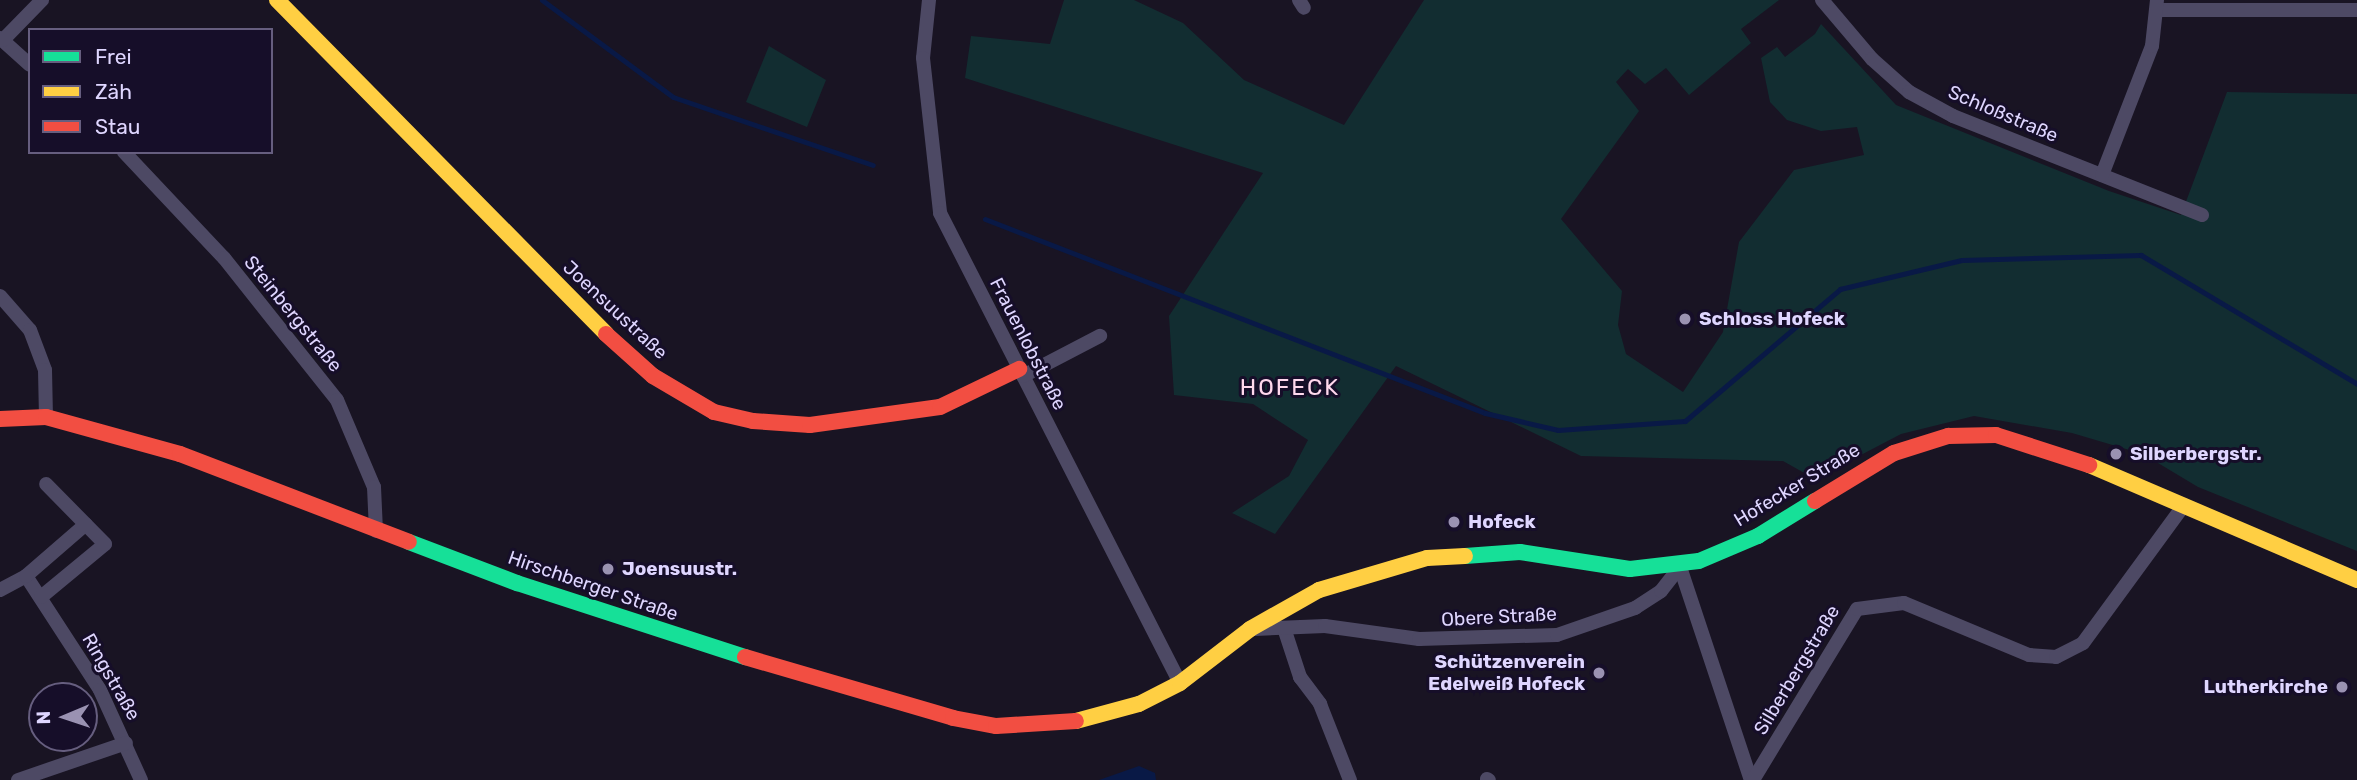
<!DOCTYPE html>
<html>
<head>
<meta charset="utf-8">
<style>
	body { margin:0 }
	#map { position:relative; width:2357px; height:780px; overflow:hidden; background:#191423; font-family:Rubik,sans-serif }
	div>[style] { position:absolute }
	.green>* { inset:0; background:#122d31 }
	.water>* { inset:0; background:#091946 }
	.stream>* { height:5px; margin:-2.5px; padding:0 2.5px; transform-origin:2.5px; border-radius:2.5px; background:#091946 }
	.street>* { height:14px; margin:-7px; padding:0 7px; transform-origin:7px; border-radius:7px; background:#4d4964 }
	.fast>* { height:16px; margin:-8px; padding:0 8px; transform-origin:8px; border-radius:8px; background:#16e098 }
	.slow>* { height:16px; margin:-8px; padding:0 8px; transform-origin:8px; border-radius:8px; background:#ffcf43 }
	.jam>* { height:16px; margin:-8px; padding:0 8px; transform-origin:8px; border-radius:8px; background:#f24e42 }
	.dots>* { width:19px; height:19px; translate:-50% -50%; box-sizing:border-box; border:4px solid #160e29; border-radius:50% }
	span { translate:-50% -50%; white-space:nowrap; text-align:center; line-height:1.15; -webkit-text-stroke:6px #160e29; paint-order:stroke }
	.street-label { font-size:19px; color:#dfd6ff }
	.poi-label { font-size:19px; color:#dfd6ff; font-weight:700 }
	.left { translate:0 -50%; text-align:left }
	.right { translate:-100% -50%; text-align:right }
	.quarter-label { font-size:23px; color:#ffd8ed; letter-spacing:2px }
	.legend { position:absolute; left:28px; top:28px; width:245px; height:126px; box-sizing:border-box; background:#160e29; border:2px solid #665e7f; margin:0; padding:9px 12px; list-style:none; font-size:21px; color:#dfd6ff }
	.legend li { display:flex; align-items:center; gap:14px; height:35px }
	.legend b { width:35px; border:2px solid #665e7f }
	.north { position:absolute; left:28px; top:682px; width:70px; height:70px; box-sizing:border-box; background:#160e29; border:2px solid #665e7f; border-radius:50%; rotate:268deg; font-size:19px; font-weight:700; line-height:28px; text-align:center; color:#dfd6ff }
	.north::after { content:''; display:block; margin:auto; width:24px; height:32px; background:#9a92b2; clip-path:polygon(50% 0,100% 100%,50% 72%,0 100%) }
</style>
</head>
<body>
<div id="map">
	<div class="green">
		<div style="clip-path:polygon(1064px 0,1134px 0,1183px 23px,1244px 80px,1344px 125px,1424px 0,1779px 0,1741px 29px,1751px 43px,1689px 95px,1666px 68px,1645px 84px,1628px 69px,1616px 82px,1639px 111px,1561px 219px,1622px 291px,1618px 325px,1626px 354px,1683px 392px,1723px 332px,1739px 242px,1794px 170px,1864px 155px,1857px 127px,1821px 131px,1787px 120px,1770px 102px,1761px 58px,1777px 47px,1785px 57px,1815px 34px,1821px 24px,1896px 105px,2109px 191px,2181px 215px,2227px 92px,2357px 94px,2357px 551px,2198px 487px,2143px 454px,2072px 433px,1974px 416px,1901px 434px,1815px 479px,1783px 461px,1581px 456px,1396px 366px,1275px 534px,1232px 513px,1289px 476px,1308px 440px,1253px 404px,1174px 395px,1169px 316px,1263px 173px,965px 78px,971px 36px,1050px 44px)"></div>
		<div style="clip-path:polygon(769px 46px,826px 80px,807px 127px,746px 102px)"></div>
	</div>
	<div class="water">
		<div style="clip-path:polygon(1139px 766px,1155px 773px,1156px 780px,1099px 780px)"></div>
	</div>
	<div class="stream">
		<div style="left:542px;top:0;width:163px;rotate:36.5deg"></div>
		<div style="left:673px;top:97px;width:211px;rotate:18.8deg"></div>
		<div style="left:985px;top:219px;width:536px;rotate:21.21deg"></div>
		<div style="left:1485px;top:413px;width:75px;rotate:13.1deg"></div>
		<div style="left:1558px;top:430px;width:127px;rotate:-4.1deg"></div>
		<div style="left:1685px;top:421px;width:204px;rotate:-40.4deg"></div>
		<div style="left:1840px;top:289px;width:125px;rotate:-13.4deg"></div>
		<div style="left:1962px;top:260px;width:179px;rotate:-1.6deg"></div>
		<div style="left:2141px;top:255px;width:252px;rotate:30.8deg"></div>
	</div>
	<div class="street">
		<div style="left:929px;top:0;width:58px;rotate:95.9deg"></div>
		<div style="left:923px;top:58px;width:156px;rotate:83.7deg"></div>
		<div style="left:940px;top:213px;width:528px;rotate:62.95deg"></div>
		<div style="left:1299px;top:0;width:9px;rotate:58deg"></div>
		<div style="left:1822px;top:0;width:77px;rotate:49.7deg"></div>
		<div style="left:1872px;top:59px;width:50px;rotate:41.7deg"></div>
		<div style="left:1909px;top:92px;width:50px;rotate:28.6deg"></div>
		<div style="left:1953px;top:116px;width:268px;rotate:21.7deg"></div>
		<div style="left:2159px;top:10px;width:198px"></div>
		<div style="left:0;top:38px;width:40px;rotate:42deg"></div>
		<div style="left:3px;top:40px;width:56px;rotate:-45.7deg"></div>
		<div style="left:124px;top:152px;width:146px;rotate:46.7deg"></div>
		<div style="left:224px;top:258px;width:181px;rotate:51.5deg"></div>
		<div style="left:337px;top:400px;width:95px;rotate:67deg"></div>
		<div style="left:374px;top:487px;width:44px;rotate:87.4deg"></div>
		<div style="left:2102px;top:175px;width:138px;rotate:-68.8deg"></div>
		<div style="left:2152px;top:46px;width:46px;rotate:-83.8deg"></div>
		<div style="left:0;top:296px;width:45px;rotate:48.6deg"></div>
		<div style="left:30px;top:330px;width:43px;rotate:69.4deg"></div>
		<div style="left:45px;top:370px;width:47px;rotate:88.8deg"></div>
		<div style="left:1023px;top:376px;width:87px;rotate:-27.5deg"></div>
		<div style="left:1680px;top:567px;width:225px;rotate:71.6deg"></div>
		<div style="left:26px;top:576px;width:136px;rotate:57deg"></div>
		<div style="left:100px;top:690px;width:99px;rotate:65.5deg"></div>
		<div style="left:0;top:590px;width:30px;rotate:-28deg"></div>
		<div style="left:26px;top:576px;width:79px;rotate:-40.9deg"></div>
		<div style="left:41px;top:597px;width:83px;rotate:-39.6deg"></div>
		<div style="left:105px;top:544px;width:84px;rotate:-134.5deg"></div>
		<div style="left:1284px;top:628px;width:52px;rotate:71.9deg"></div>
		<div style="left:1300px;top:677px;width:34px;rotate:53deg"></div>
		<div style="left:1320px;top:704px;width:82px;rotate:68.5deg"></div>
		<div style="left:1255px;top:629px;width:70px;rotate:-2.5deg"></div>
		<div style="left:1325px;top:626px;width:95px;rotate:7.9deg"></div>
		<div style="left:1419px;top:639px;width:138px;rotate:-1.7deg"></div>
		<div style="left:1557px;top:635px;width:83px;rotate:-19.1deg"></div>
		<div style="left:1635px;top:608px;width:31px;rotate:-33deg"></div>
		<div style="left:1661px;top:591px;width:31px;rotate:-52deg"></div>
		<div style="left:1487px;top:779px;width:2px;rotate:27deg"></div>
		<div style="left:18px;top:780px;width:114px;rotate:-18.9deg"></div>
		<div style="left:1753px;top:780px;width:200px;rotate:-58.7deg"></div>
		<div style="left:1857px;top:609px;width:47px;rotate:-7.3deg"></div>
		<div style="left:1904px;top:603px;width:135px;rotate:22.6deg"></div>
		<div style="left:2029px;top:655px;width:27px;rotate:4deg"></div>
		<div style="left:2056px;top:657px;width:30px;rotate:-27deg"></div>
		<div style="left:2083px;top:643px;width:171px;rotate:-53.8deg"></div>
	</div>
	<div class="fast">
		<div style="left:409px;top:542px;width:116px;rotate:20.8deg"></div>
		<div style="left:517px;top:583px;width:240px;rotate:18deg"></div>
		<div style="left:1465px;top:556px;width:55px;rotate:-4.2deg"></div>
		<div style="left:1520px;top:552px;width:111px;rotate:8.8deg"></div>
		<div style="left:1630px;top:569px;width:69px;rotate:-6.6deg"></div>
		<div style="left:1699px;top:561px;width:64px;rotate:-23deg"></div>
		<div style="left:1758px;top:536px;width:67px;rotate:-31.6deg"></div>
	</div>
	<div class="slow">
		<div style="left:277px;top:0;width:469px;rotate:45.4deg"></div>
		<div style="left:2089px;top:465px;width:292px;rotate:23.2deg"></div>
		<div style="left:1076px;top:721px;width:65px;rotate:-15.1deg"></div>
		<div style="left:1139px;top:704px;width:46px;rotate:-27.1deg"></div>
		<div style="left:1180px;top:683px;width:88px;rotate:-37.6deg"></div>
		<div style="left:1250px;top:629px;width:79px;rotate:-29.5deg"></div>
		<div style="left:1319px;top:590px;width:113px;rotate:-16.5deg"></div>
		<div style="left:1427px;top:558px;width:38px;rotate:-3deg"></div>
	</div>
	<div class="jam">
		<div style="left:606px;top:334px;width:63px;rotate:41.8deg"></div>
		<div style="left:653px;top:376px;width:71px;rotate:30.5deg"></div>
		<div style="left:714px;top:412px;width:40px;rotate:13deg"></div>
		<div style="left:753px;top:421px;width:57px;rotate:4deg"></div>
		<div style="left:810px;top:425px;width:131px;rotate:-7.9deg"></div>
		<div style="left:940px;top:407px;width:88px;rotate:-25.7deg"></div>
		<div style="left:0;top:419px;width:46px;rotate:-2.5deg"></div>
		<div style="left:46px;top:417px;width:139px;rotate:15.4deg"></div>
		<div style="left:180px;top:454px;width:245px;rotate:21deg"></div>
		<div style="left:1815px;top:501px;width:92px;rotate:-31.3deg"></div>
		<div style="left:1894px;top:453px;width:57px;rotate:-17.5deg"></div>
		<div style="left:1948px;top:436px;width:48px;rotate:-1.2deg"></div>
		<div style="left:1996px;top:435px;width:98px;rotate:17.9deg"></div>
		<div style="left:745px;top:657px;width:217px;rotate:16.3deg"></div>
		<div style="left:953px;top:718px;width:44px;rotate:10.5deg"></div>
		<div style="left:996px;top:726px;width:80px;rotate:-3.6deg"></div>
	</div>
	<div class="dots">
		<div style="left:1685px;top:319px;background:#9a92b2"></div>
		<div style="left:2116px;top:454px;background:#9a92b2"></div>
		<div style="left:1454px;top:522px;background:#9a92b2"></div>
		<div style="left:608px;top:569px;background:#9a92b2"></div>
		<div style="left:1599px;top:673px;background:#9a92b2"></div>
		<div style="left:2342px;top:687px;background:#9a92b2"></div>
	</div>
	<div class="street-label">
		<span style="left:2003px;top:114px;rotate:23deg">Schloßstraße</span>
		<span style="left:615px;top:310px;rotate:43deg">Joensuustraße</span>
		<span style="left:293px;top:314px;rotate:51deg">Steinbergstraße</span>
		<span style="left:1028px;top:344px;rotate:63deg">Frauenlobstraße</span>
		<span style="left:1797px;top:485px;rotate:-31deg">Hofecker Straße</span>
		<span style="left:593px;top:586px;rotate:19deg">Hirschberger Straße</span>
		<span style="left:1499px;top:617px;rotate:-3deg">Obere Straße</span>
		<span style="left:1797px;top:670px;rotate:-59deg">Silberbergstraße</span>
		<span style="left:111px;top:677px;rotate:60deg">Ringstraße</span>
	</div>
	<div class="poi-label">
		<span class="left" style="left:1699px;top:319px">Schloss Hofeck</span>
		<span class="left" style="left:2130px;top:454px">Silberbergstr.</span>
		<span class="left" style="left:1468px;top:522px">Hofeck</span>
		<span class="left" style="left:622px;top:569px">Joensuustr.</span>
		<span class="right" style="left:1585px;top:673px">Schützenverein<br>Edelweiß Hofeck</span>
		<span class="right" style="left:2328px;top:687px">Lutherkirche</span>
	</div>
	<div class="quarter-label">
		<span style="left:1290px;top:387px">HOFECK</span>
	</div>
	<ul class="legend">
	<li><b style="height:9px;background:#16e098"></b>Frei</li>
	<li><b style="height:9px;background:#ffcf43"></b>Zäh</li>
	<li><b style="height:9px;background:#f24e42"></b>Stau</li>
	</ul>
	<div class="north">N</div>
</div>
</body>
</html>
